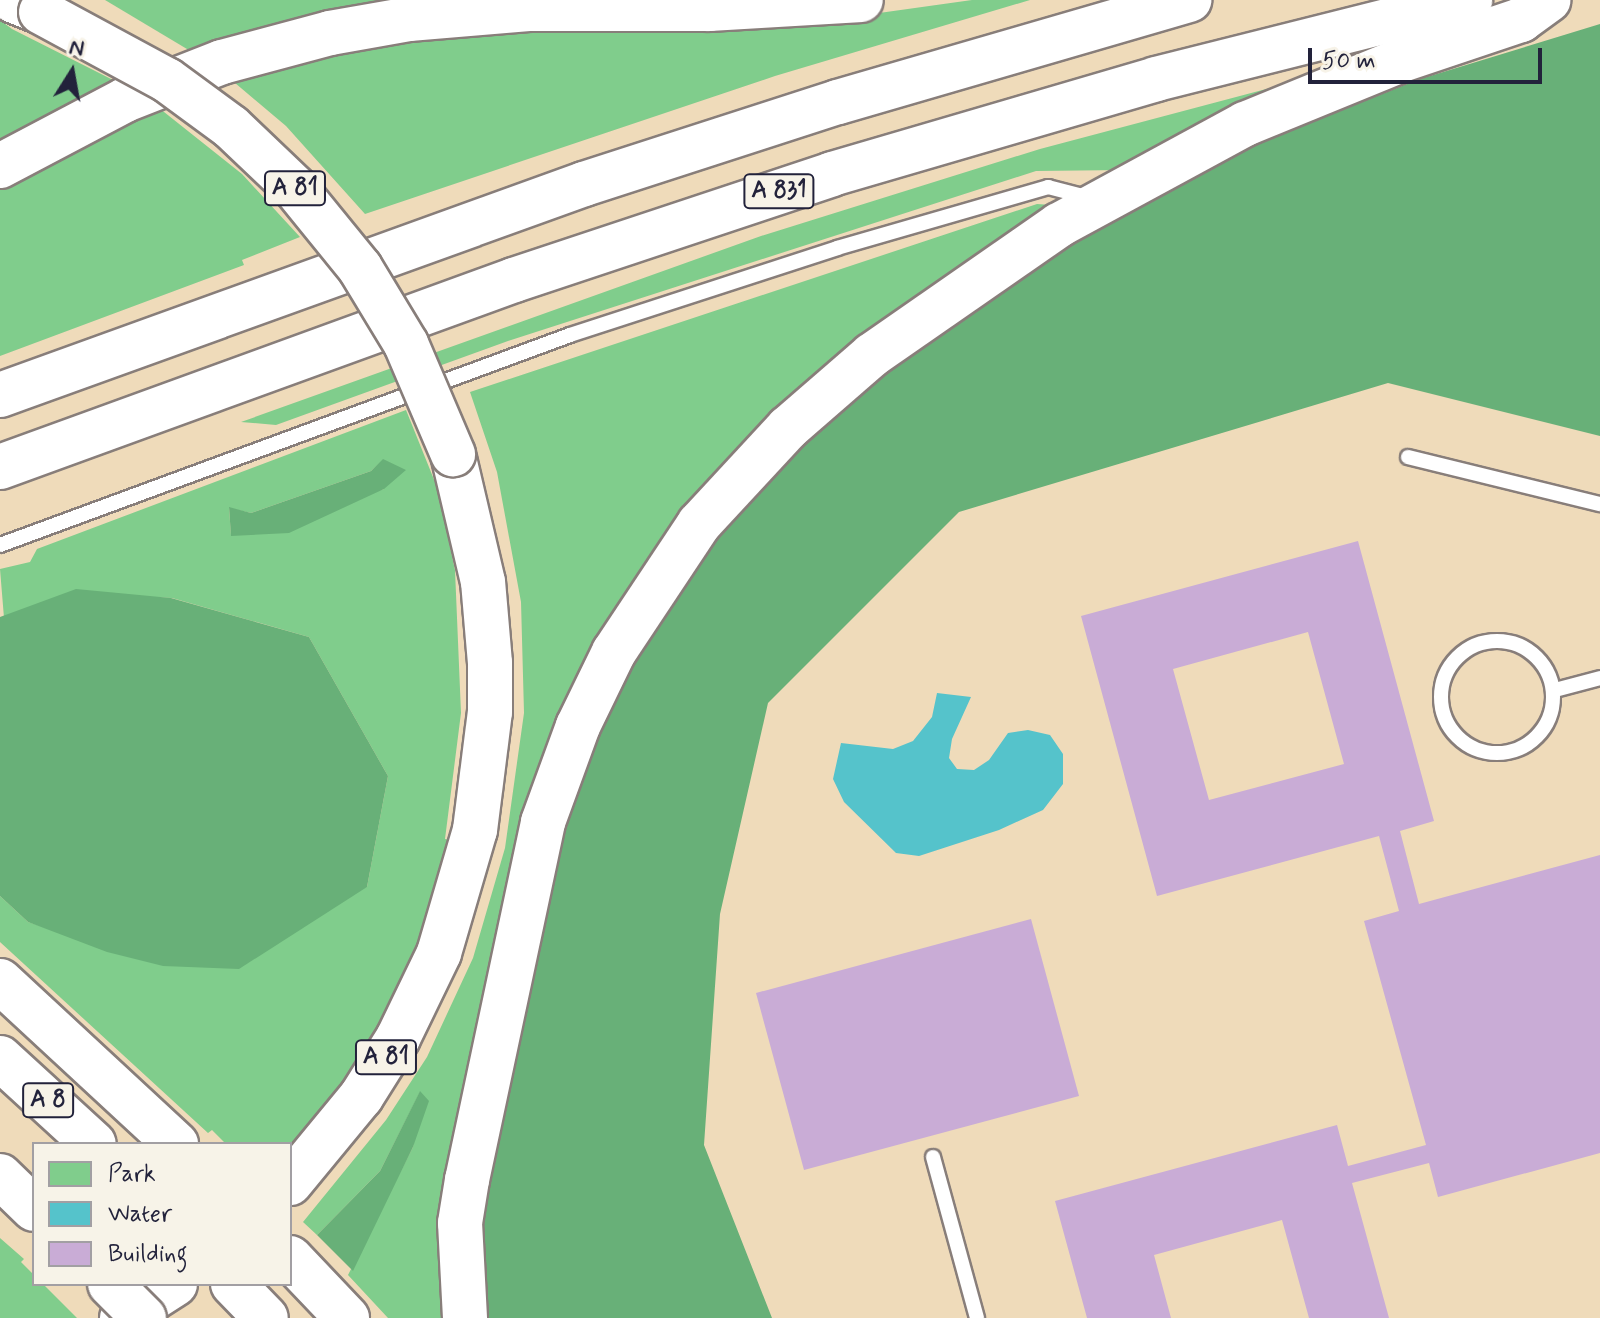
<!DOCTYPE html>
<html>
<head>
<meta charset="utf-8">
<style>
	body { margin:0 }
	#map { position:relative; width:1600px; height:1318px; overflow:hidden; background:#efdbba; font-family:Mynerve,sans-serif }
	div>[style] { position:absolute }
	.green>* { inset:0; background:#80cd8c }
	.forest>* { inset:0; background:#68b078 }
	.water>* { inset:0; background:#55c3cb }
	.building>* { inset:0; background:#c9acd6 }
	.roads { filter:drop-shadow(2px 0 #887e7a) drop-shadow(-2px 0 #887e7a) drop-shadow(0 2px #887e7a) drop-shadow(0 -2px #887e7a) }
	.lane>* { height:14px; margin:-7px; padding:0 7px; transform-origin:7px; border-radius:7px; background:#fff }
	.lane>.ring { margin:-7px; padding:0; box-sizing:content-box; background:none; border:14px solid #fff; border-radius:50% }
	.highway>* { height:44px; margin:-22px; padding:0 22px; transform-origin:22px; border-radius:22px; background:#fff }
	.bridges { filter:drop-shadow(2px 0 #887e7a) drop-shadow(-2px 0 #887e7a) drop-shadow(0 2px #887e7a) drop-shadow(0 -2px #887e7a) }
	.highway-bridge>* { height:44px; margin:-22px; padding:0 22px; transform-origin:22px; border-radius:22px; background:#fff }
	span { translate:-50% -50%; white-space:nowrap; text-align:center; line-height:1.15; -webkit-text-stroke:8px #f7f3e8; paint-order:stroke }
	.shield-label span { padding:2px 6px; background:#f7f3e8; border:2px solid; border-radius:6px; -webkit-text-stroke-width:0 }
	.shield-label { font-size:24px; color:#22223b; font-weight:700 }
	.legend { position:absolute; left:32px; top:1142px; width:260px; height:144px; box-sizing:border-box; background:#f7f3e8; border:2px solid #a29fa3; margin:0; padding:10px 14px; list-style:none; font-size:24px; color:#22223b }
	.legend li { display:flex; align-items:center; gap:16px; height:40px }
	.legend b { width:40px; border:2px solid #a29fa3 }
	.north { position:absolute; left:32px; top:32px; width:80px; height:80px; -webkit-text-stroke:6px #f7f3e8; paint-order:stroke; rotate:11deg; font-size:22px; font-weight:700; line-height:32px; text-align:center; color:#22223b }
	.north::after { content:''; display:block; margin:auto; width:28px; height:36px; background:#22223b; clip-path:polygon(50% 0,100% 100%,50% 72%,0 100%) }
	.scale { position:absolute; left:1308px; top:48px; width:234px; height:36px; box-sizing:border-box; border:4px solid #22223b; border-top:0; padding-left:10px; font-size:24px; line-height:28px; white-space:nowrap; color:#22223b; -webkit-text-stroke:6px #f7f3e8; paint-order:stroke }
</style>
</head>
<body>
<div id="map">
	<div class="green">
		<div style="clip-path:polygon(105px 0,409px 0,192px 52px)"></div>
		<div style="clip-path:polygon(972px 0,1030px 0,775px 76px,365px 214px,286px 126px,228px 77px,334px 49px,453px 34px,489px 35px,490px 23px,822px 21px)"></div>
		<div style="clip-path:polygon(0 20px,12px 29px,117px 82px,0 145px)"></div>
		<div style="clip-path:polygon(1270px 88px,1275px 89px,1124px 170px,1036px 171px,508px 341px,276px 425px,241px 422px,761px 236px,1040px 149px)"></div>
		<div style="clip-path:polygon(154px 104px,242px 174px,300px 237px,242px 260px,244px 265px,0 356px,0 190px)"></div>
		<div style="clip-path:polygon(1037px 204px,1052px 205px,532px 798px,506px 887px,450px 1160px,447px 1318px,388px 1318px,348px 1275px,413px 1147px,420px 1092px,380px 1171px,317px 1235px,303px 1222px,386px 1120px,427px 1057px,473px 958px,505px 848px,524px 713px,521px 602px,497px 472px,470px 392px)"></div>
		<div style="clip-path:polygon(evenodd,406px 410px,437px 487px,455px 570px,461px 713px,445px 839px,455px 841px,423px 943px,373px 1045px,290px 1157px,290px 1144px,226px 1144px,212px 1130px,208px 1133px,0 942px,0 896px,28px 922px,59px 932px,367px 887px,388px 776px,309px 637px,172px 598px,127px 596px,37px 608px,4px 618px,0 569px,30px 562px,37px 549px,406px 410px,383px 460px,384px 489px,231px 535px,229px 508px,251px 513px,371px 471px,383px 460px)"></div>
		<div style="clip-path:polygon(0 1238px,24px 1259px,21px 1262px,34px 1275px,34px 1284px,43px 1284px,77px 1318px,0 1318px)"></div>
	</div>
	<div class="forest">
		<div style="clip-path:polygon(1600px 24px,1600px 436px,1388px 383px,959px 512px,768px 703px,720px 914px,704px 1145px,772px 1318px,483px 1318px,479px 1212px,561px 819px,644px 630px,778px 457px,994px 285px,1323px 101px,1330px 115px,1417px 80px)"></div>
		<div style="clip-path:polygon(383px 459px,406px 470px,384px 489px,289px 533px,231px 536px,229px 507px,251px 513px,371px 471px)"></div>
		<div style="clip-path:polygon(76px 589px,171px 598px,309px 637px,388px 776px,367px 887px,239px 969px,163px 966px,107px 952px,28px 922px,0 896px,0 617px)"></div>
		<div style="clip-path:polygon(420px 1091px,429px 1101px,413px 1147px,353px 1271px,317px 1235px,380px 1171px)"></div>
	</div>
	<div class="water">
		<div style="clip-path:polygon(937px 693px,971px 697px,952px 739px,949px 758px,957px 769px,974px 770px,989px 760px,1008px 733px,1028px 730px,1050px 735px,1063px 754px,1063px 784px,1043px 810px,999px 830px,919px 856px,896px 853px,844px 802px,833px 779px,841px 743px,893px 749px,913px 741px,932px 717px)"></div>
	</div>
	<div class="building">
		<div style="clip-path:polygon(evenodd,1358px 541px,1434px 821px,1400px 831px,1419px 904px,1600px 855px,1600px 1153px,1438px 1197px,1429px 1163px,1352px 1183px,1389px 1318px,1309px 1318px,1282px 1220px,1154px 1255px,1171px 1318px,1087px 1318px,1055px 1201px,1337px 1125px,1348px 1166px,1426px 1145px,1364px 921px,1399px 911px,1379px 836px,1157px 896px,1081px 616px,1358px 541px,1308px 632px,1344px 764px,1209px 800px,1173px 669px,1308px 632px)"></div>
		<div style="clip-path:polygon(1031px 919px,1079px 1096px,804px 1170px,756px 993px)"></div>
	</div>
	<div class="roads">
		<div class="lane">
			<div style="left:1408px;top:457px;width:198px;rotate:13.8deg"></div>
			<div style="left:0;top:545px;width:607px;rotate:-20.22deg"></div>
			<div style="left:570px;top:335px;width:281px;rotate:-18deg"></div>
			<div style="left:837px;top:248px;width:220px;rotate:-16.1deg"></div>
			<div style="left:1048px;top:187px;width:40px;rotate:14.4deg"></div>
			<div class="ring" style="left:1441px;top:641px;width:98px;height:98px"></div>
			<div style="left:1555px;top:690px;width:47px;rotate:-14.9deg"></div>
			<div style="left:933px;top:1157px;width:167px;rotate:74.7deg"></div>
		</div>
		<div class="highway">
			<div style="left:12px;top:0;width:31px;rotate:22deg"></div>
			<div style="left:0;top:166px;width:141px;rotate:-27.8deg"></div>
			<div style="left:125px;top:100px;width:104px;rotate:-21.4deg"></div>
			<div style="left:222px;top:62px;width:112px;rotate:-15deg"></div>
			<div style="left:330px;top:33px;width:80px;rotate:-10deg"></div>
			<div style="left:409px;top:19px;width:120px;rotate:-4.8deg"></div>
			<div style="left:529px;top:9px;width:181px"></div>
			<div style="left:710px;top:9px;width:151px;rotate:-3.4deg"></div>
			<div style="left:0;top:395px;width:621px;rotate:-19.86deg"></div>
			<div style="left:584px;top:184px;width:267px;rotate:-17.9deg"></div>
			<div style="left:838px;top:102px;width:366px;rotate:-16.2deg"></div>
			<div style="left:0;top:467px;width:547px;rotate:-19.99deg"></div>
			<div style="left:514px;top:280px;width:335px;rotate:-18.4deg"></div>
			<div style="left:832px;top:174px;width:338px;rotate:-16.3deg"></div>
			<div style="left:1156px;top:79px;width:324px;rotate:-14.1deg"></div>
			<div style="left:0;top:981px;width:240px;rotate:42.8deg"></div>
			<div style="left:0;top:1058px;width:127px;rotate:42.5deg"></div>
			<div style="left:0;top:1176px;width:47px;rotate:44.1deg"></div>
			<div style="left:290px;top:1183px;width:112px;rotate:-50.5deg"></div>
			<div style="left:361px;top:1097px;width:70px;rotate:-57.9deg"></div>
			<div style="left:398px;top:1038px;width:94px;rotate:-64.2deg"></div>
			<div style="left:439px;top:953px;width:128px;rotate:-73.7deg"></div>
			<div style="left:475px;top:830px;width:119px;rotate:-82.8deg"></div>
			<div style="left:490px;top:712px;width:49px;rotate:-90deg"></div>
			<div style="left:490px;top:663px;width:81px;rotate:-94.9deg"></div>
			<div style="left:483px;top:582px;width:131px;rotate:-103.2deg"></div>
			<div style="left:290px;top:1258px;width:83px;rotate:46.5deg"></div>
			<div style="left:233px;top:1284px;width:47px;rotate:45.9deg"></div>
			<div style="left:122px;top:1318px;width:63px;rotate:-32.7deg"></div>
			<div style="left:465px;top:1318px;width:95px;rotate:-93deg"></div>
			<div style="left:460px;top:1223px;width:44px;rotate:-80.8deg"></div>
			<div style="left:467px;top:1180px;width:366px;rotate:-78deg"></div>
			<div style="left:543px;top:822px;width:102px;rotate:-70deg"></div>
			<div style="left:578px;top:726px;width:82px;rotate:-64.1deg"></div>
			<div style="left:614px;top:652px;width:154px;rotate:-56.4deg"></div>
			<div style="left:699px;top:524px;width:131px;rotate:-47.2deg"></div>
			<div style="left:788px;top:428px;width:111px;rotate:-41deg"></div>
			<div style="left:872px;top:355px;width:228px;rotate:-34.8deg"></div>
			<div style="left:1059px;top:225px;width:212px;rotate:-28.5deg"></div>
			<div style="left:1245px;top:124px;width:166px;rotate:-22.2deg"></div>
			<div style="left:1399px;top:61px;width:129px;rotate:-18.6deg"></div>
			<div style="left:1521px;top:20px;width:34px;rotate:-36deg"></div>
		</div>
	</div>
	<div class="bridges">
		<div class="highway-bridge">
			<div style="left:41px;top:12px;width:143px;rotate:28.4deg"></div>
			<div style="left:167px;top:80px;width:79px;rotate:36.3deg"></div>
			<div style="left:231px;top:127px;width:88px;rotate:43.6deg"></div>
			<div style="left:295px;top:188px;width:103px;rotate:50.9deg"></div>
			<div style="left:360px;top:268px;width:89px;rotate:58.8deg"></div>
			<div style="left:406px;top:344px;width:120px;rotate:66.9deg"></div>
			<div style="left:110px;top:1284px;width:48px;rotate:45deg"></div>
		</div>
	</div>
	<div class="shield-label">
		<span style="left:295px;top:188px">A 81</span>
		<span style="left:779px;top:191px">A 831</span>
		<span style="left:386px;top:1057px">A 81</span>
		<span style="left:48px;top:1100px">A 8</span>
	</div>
	<ul class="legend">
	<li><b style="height:22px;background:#80cd8c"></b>Park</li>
	<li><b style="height:22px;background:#55c3cb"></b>Water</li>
	<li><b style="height:22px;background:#c9acd6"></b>Building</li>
	</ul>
	<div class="north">N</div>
	<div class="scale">50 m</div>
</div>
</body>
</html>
